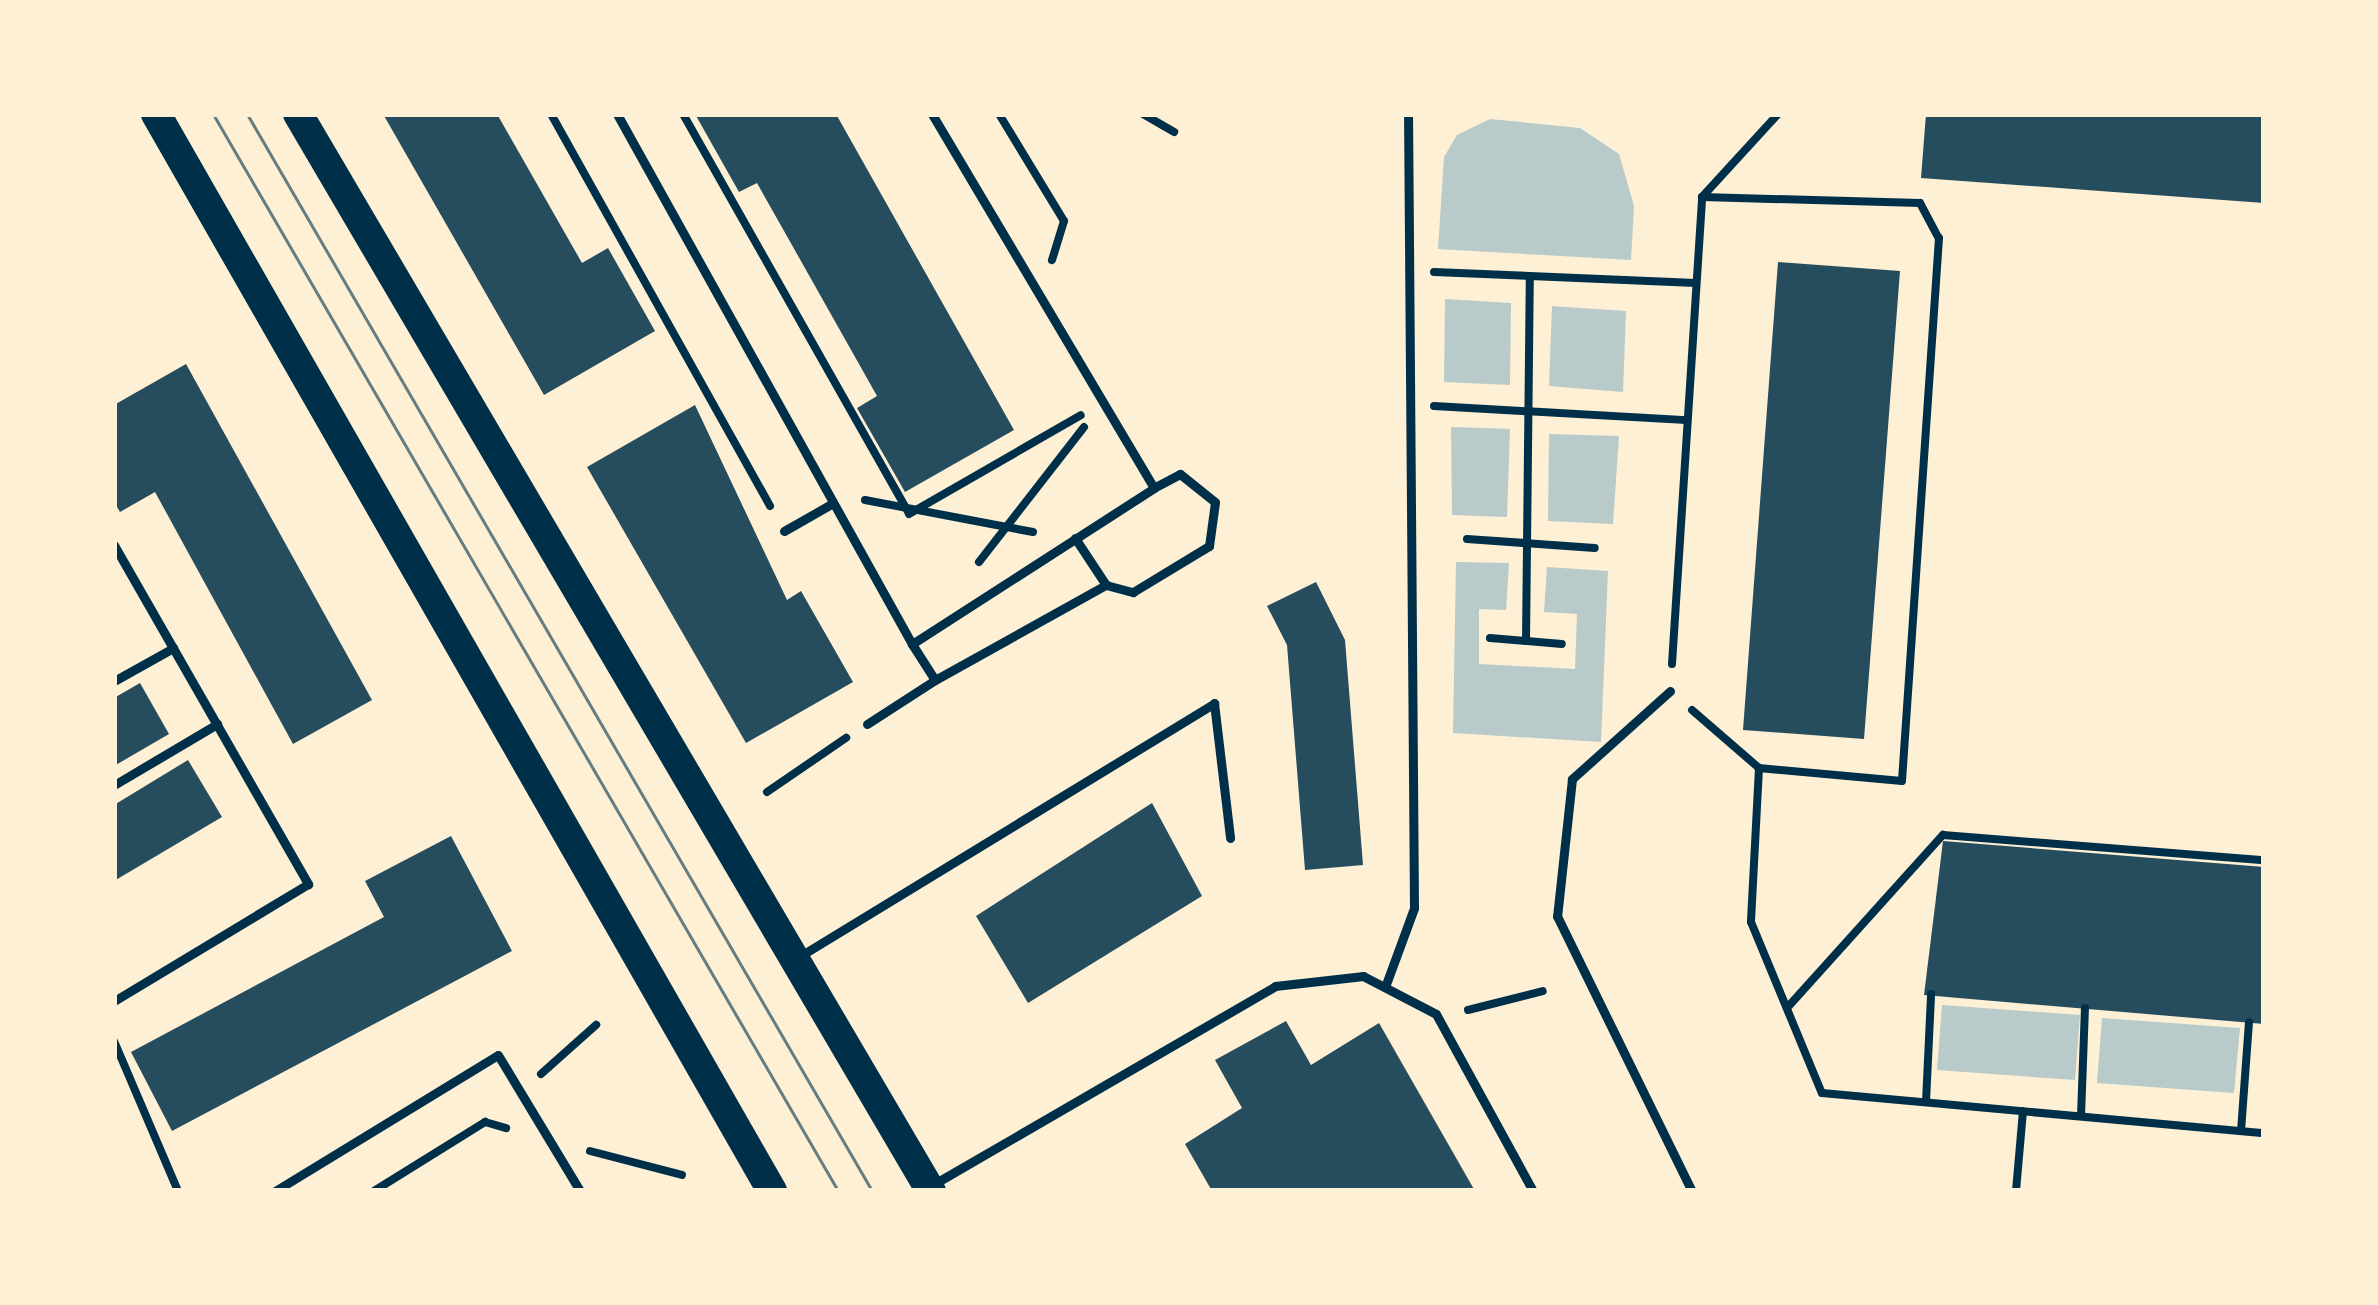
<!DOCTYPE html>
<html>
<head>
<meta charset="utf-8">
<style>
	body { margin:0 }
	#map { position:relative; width:2378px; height:1305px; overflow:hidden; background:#fdf0d5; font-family:"DejaVu Sans",sans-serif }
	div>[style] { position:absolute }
	.green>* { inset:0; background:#b9caca }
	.building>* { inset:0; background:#264d5e }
	.path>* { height:8px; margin:-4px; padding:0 4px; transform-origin:4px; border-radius:4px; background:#003049 }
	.service>* { height:9px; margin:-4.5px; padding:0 4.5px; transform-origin:4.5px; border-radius:4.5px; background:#003049 }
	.primary>* { height:30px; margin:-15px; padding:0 15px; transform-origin:15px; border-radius:15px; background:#003049 }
	.tram>* { height:3px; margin:-1.5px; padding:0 1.5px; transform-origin:1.5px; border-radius:1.5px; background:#657d81 }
	span { translate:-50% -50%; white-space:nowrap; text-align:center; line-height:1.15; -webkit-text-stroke:9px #fdf0d5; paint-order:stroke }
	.frame { position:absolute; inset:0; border:117px solid #fdf0d5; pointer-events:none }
</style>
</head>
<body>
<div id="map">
	<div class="green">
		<div style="clip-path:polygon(1490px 119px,1580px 128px,1619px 154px,1634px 206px,1631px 260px,1438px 249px,1444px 157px,1457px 135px)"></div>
		<div style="clip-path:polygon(1445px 299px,1511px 303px,1510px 385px,1444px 382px)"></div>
		<div style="clip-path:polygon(1552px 306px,1626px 311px,1623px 392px,1549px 386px)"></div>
		<div style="clip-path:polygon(1451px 427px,1510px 429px,1507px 517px,1452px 515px)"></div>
		<div style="clip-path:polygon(1549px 434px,1619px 436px,1613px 524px,1548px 521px)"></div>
		<div style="clip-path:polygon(1456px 562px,1509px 563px,1506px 610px,1479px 609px,1479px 664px,1575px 669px,1577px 614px,1544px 612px,1547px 567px,1608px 571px,1601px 742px,1453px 733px)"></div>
		<div style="clip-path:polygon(1942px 1005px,2080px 1015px,2075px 1080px,1937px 1070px)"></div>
		<div style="clip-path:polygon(2102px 1018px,2240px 1028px,2234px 1093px,2097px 1083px)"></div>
	</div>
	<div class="building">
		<div style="clip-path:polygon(383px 114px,497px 114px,582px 263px,608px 248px,655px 331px,544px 395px)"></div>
		<div style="clip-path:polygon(695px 114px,836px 114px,1014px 430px,905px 492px,857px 408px,877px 396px,757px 183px,739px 192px)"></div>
		<div style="clip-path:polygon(1926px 114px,2264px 114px,2264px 203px,1921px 178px)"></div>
		<div style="clip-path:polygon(1778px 262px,1900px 271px,1864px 739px,1743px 730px)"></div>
		<div style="clip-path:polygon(186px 364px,372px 700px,293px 744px,155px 492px,120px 512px,114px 502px,114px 405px)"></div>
		<div style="clip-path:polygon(695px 405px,787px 600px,801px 591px,853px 682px,746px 743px,587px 467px)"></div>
		<div style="clip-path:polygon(1316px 582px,1345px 640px,1363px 865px,1305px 870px,1287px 645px,1267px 606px)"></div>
		<div style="clip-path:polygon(140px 683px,169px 734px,114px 766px,114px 698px)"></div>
		<div style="clip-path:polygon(188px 760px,222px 817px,114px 881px,114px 805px)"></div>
		<div style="clip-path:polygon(1152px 803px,1202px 896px,1028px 1003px,976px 916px)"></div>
		<div style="clip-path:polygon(451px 836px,512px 951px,172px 1131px,131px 1052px,384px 917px,365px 881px)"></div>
		<div style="clip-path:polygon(1943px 841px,2264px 867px,2264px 1024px,1924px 995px)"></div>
		<div style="clip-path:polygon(1286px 1021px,1311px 1065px,1379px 1023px,1475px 1191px,1212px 1191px,1185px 1144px,1242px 1108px,1215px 1060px)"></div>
	</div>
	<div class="path">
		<div style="left:551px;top:114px;width:449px;rotate:60.8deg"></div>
		<div style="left:683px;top:114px;width:459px;rotate:60.5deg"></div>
		<div style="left:909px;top:514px;width:198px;rotate:-29.9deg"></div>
		<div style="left:999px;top:114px;width:125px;rotate:58.7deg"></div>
		<div style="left:1064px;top:221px;width:41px;rotate:107.1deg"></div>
		<div style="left:1143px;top:114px;width:36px;rotate:30deg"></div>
		<div style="left:1702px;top:197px;width:218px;rotate:1.6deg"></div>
		<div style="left:1920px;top:203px;width:40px;rotate:62deg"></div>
		<div style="left:1939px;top:238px;width:544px;rotate:93.9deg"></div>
		<div style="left:1902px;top:781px;width:144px;rotate:-174.8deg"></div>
		<div style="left:1434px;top:272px;width:262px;rotate:2.4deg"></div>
		<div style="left:1434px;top:406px;width:253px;rotate:3.2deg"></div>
		<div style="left:865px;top:500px;width:171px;rotate:10.8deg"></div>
		<div style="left:1467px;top:539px;width:128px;rotate:4deg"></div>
		<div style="left:979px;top:562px;width:171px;rotate:-52.1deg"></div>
		<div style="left:1490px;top:638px;width:72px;rotate:4.8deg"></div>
		<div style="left:1526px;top:641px;width:365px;rotate:-89.4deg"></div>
		<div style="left:1672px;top:664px;width:468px;rotate:-86.3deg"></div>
		<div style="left:1702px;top:197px;width:113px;rotate:-47.5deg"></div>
		<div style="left:1692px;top:710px;width:89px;rotate:40.9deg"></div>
		<div style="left:1759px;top:768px;width:154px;rotate:93deg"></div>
		<div style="left:1751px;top:922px;width:185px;rotate:67.5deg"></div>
		<div style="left:1822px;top:1093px;width:444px;rotate:5.2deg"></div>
		<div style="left:767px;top:792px;width:96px;rotate:-34.4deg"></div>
		<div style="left:1787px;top:1008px;width:233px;rotate:-48deg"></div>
		<div style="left:1943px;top:835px;width:322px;rotate:4.5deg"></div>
		<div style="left:1468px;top:1010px;width:77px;rotate:-14.2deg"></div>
		<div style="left:114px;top:1041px;width:163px;rotate:66.9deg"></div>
		<div style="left:541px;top:1074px;width:74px;rotate:-41.7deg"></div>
		<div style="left:1926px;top:1102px;width:108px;rotate:-87.3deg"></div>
		<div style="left:2081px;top:1116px;width:108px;rotate:-87.9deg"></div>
		<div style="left:2241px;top:1131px;width:109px;rotate:-85.8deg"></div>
		<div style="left:590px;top:1151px;width:95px;rotate:14.6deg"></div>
		<div style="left:374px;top:1191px;width:131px;rotate:-31.9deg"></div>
		<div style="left:485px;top:1122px;width:22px;rotate:16deg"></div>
		<div style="left:2016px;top:1191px;width:80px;rotate:-85deg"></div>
	</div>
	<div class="service">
		<div style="left:617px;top:114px;width:607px;rotate:60.9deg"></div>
		<div style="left:912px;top:644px;width:288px;rotate:-32.8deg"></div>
		<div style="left:1154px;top:488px;width:435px;rotate:-120.7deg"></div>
		<div style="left:784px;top:531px;width:56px;rotate:-29.7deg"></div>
		<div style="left:1075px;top:538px;width:56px;rotate:56.6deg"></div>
		<div style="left:1106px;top:585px;width:28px;rotate:15deg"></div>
		<div style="left:1133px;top:592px;width:89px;rotate:-31.2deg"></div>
		<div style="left:1209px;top:546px;width:44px;rotate:-82.2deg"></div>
		<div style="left:1215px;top:502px;width:45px;rotate:-141.3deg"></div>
		<div style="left:1180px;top:474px;width:30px;rotate:152deg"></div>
		<div style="left:114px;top:545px;width:391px;rotate:60.2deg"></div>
		<div style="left:308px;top:884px;width:227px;rotate:148.9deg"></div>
		<div style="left:935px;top:680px;width:196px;rotate:-29.1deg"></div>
		<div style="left:114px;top:681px;width:68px;rotate:-29.2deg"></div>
		<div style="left:1670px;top:691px;width:132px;rotate:138.1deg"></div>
		<div style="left:1572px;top:779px;width:138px;rotate:96.2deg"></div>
		<div style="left:1557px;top:916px;width:306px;rotate:63.9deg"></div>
		<div style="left:867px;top:724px;width:81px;rotate:-32.9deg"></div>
		<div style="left:935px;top:680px;width:43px;rotate:-122.6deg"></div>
		<div style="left:114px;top:785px;width:120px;rotate:-30.6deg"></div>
		<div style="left:797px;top:958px;width:489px;rotate:-31.4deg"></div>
		<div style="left:1214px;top:703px;width:136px;rotate:83.2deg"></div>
		<div style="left:1385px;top:987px;width:84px;rotate:-69.8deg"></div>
		<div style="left:1414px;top:908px;width:794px;rotate:-90.43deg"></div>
		<div style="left:934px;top:1184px;width:394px;rotate:-30.1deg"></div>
		<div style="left:1275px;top:986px;width:89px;rotate:-6.5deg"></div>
		<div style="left:1363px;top:976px;width:82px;rotate:27.5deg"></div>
		<div style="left:1436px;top:1014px;width:202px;rotate:61.3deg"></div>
		<div style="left:275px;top:1191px;width:261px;rotate:-31.4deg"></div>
		<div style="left:498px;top:1055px;width:159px;rotate:58.9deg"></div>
	</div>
	<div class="primary">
		<div style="left:156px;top:114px;width:1241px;rotate:60.23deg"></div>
		<div style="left:298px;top:114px;width:1249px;rotate:59.56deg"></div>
	</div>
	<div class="tram">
		<div style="left:213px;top:114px;width:1245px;rotate:59.87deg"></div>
		<div style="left:247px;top:114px;width:1245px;rotate:59.87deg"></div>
	</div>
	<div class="frame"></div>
</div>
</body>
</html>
